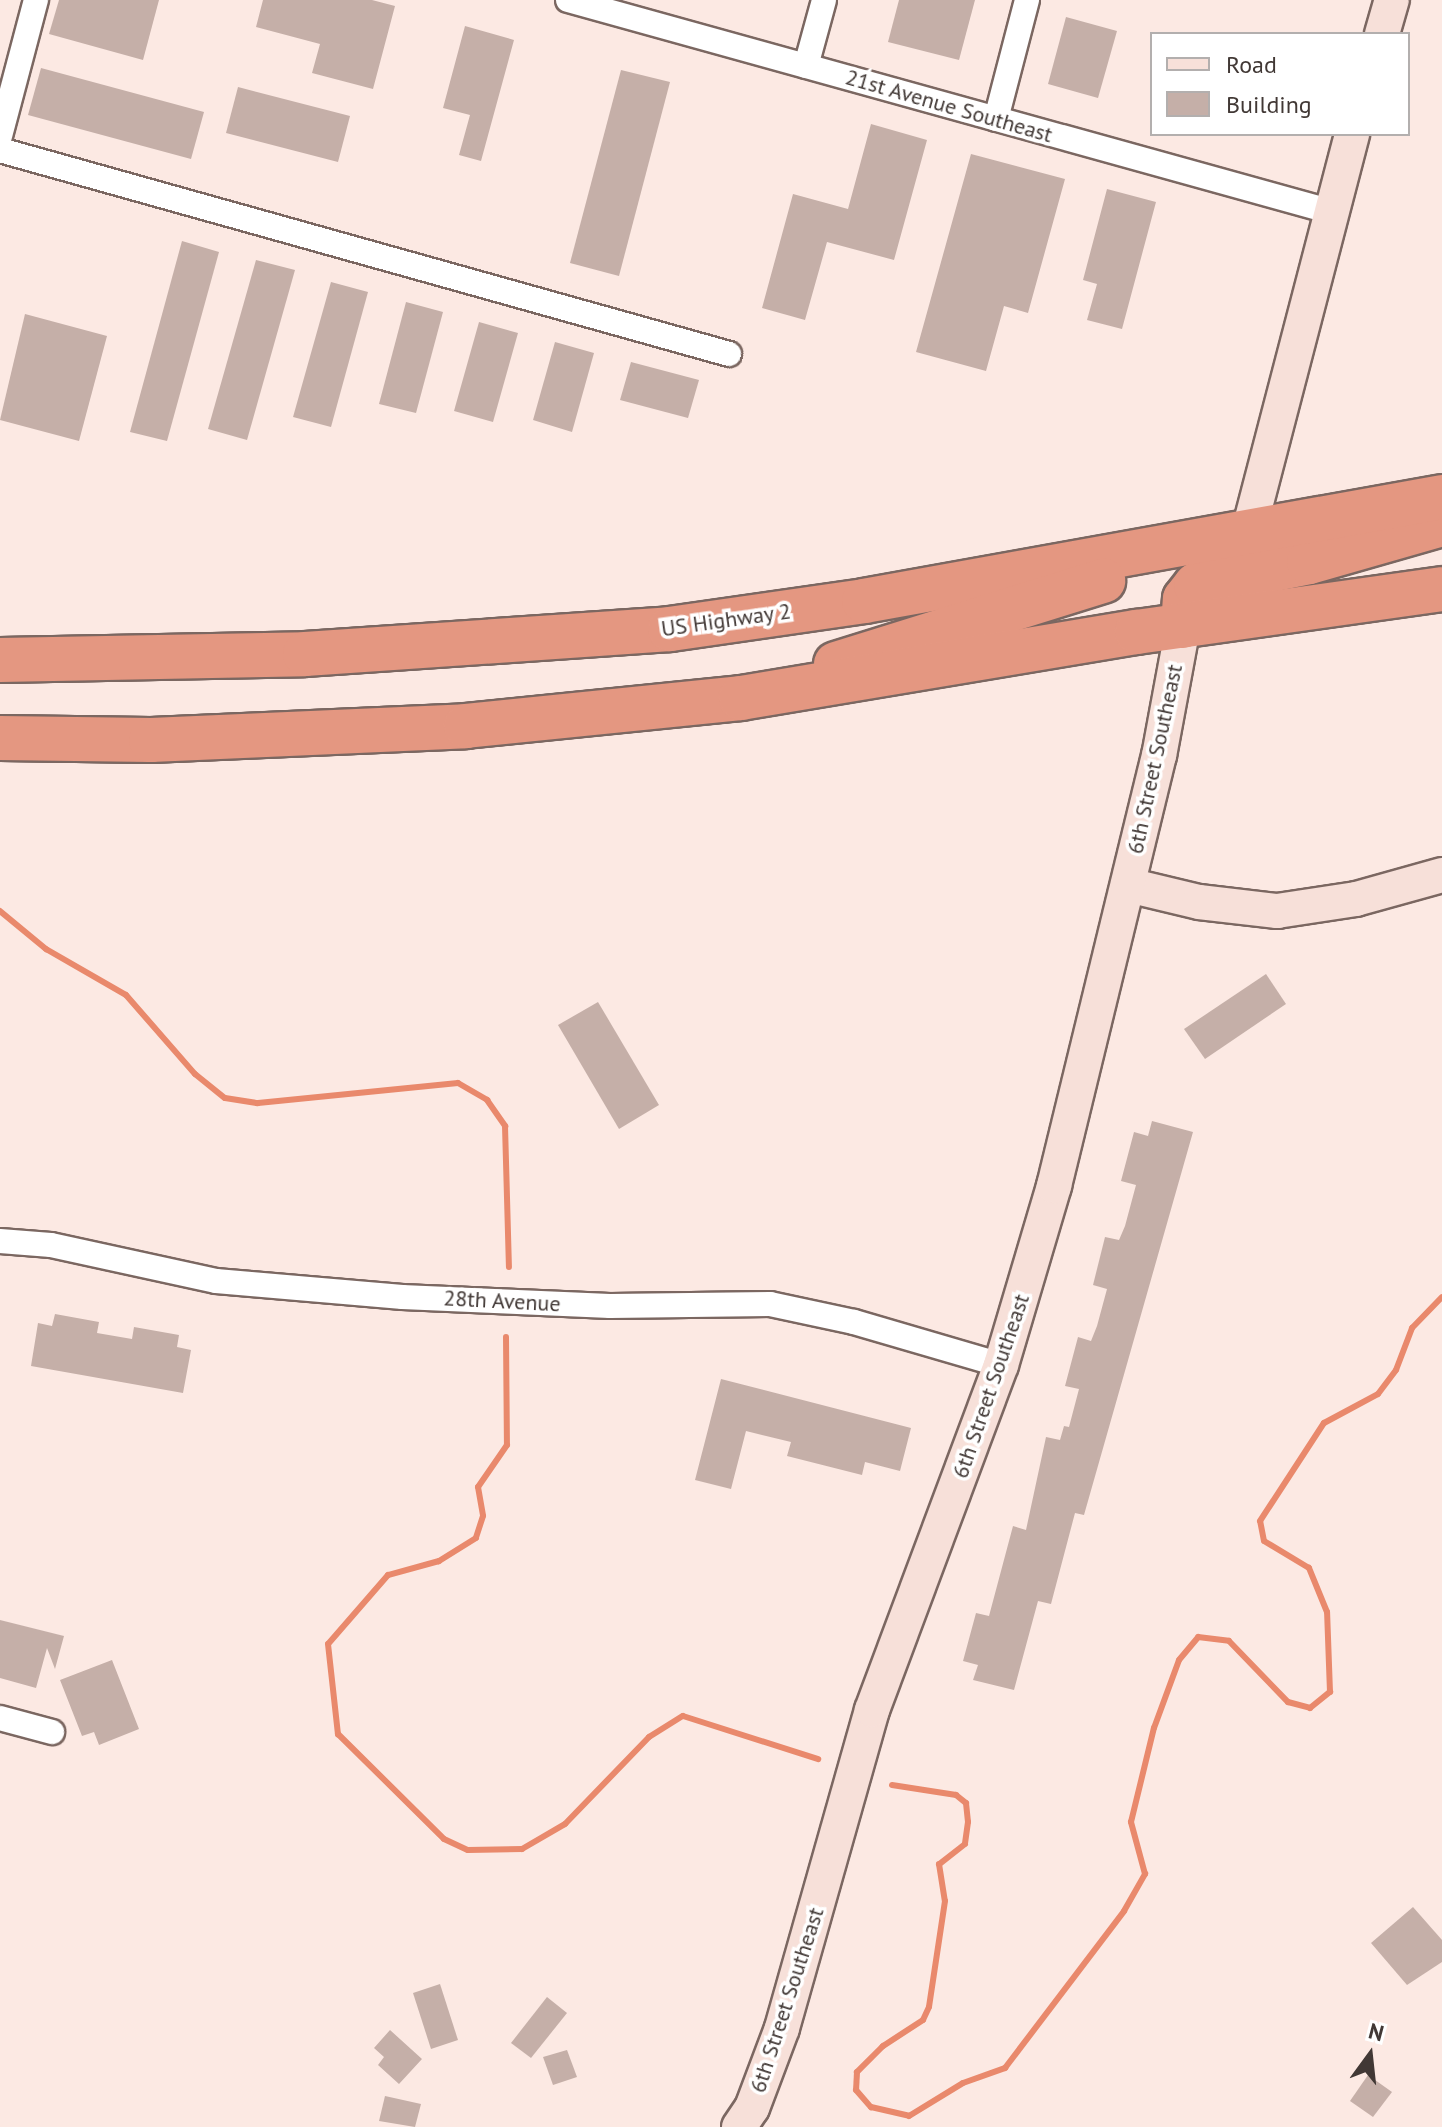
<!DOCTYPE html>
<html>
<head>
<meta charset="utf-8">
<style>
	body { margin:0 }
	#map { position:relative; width:1442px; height:2127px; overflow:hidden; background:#fce9e3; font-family:"PT Sans",sans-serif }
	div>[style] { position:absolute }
	.stream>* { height:6px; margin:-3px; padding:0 3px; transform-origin:3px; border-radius:3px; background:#e9896c }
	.building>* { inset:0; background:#c5afa8 }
	.roads { filter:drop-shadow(2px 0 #7b6761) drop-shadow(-2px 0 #7b6761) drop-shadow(0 2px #7b6761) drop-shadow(0 -2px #7b6761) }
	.street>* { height:24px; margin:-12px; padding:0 12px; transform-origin:12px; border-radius:12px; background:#fff }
	.secondary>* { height:34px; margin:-17px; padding:0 17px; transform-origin:17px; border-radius:17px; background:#f7e0d9 }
	.highway>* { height:44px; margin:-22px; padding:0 22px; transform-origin:22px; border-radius:22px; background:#e49781 }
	span { translate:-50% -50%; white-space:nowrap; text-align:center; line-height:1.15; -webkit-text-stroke:7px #fff; paint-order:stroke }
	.street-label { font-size:22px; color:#413835 }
	.legend { position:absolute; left:1150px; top:32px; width:260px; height:104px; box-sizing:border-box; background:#fff; border:2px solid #b3afae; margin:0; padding:10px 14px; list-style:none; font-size:24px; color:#413835 }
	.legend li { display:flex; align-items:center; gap:16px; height:40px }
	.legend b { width:40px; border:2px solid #b3afae }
	.north { position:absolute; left:1330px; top:2015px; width:80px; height:80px; -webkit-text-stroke:6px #fff; paint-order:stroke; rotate:15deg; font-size:22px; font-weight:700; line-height:32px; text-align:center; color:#413835 }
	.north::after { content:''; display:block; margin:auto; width:28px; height:36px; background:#413835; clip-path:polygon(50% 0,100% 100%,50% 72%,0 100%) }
</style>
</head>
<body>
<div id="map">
	<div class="stream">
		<div style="left:0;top:911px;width:60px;rotate:39.6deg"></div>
		<div style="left:46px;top:949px;width:92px;rotate:29.9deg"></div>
		<div style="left:126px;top:995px;width:105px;rotate:48.9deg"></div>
		<div style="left:195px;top:1074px;width:38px;rotate:39deg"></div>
		<div style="left:225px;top:1098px;width:33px;rotate:9deg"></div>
		<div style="left:258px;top:1103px;width:201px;rotate:-5.7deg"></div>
		<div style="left:458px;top:1083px;width:34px;rotate:30deg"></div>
		<div style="left:487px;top:1100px;width:32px;rotate:55deg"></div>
		<div style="left:505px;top:1126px;width:141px;rotate:88.4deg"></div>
		<div style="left:506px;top:1337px;width:108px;rotate:89.5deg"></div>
		<div style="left:507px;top:1445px;width:51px;rotate:124.6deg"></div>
		<div style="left:478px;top:1487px;width:29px;rotate:80deg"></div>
		<div style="left:483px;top:1516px;width:23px;rotate:108deg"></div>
		<div style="left:476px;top:1538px;width:44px;rotate:148.1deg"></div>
		<div style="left:439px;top:1561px;width:53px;rotate:164.6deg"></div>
		<div style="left:388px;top:1575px;width:91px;rotate:131deg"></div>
		<div style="left:328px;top:1644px;width:91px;rotate:83.7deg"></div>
		<div style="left:338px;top:1734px;width:149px;rotate:44.7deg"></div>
		<div style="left:444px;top:1839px;width:26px;rotate:25deg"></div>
		<div style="left:468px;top:1850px;width:54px;rotate:-1.1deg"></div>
		<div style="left:522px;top:1849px;width:50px;rotate:-30.2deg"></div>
		<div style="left:565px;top:1824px;width:121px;rotate:-46deg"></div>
		<div style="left:649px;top:1737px;width:40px;rotate:-32deg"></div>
		<div style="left:683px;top:1716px;width:142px;rotate:17.7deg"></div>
		<div style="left:892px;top:1785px;width:65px;rotate:8.9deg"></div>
		<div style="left:956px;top:1795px;width:13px;rotate:39deg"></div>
		<div style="left:966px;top:1803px;width:19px;rotate:84deg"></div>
		<div style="left:968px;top:1822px;width:22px;rotate:98deg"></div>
		<div style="left:965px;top:1844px;width:33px;rotate:142deg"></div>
		<div style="left:939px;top:1864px;width:37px;rotate:81deg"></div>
		<div style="left:945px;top:1901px;width:107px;rotate:98.6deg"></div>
		<div style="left:929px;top:2007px;width:14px;rotate:115deg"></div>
		<div style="left:923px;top:2020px;width:48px;rotate:147deg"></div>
		<div style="left:883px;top:2046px;width:37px;rotate:135deg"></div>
		<div style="left:857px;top:2072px;width:18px;rotate:93deg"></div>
		<div style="left:856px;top:2090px;width:23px;rotate:49deg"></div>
		<div style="left:871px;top:2107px;width:39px;rotate:13deg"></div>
		<div style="left:909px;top:2116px;width:63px;rotate:-31.4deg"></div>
		<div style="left:963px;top:2083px;width:45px;rotate:-19.7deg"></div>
		<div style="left:1005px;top:2068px;width:197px;rotate:-52.8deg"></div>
		<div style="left:1124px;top:1911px;width:43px;rotate:-60.4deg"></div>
		<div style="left:1145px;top:1874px;width:54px;rotate:-105.1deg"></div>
		<div style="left:1131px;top:1822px;width:97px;rotate:-76.3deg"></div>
		<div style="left:1154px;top:1728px;width:72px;rotate:-69.8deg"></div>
		<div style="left:1179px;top:1660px;width:30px;rotate:-50deg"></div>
		<div style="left:1198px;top:1637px;width:31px;rotate:7deg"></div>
		<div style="left:1229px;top:1641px;width:85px;rotate:46deg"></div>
		<div style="left:1288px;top:1702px;width:23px;rotate:15deg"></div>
		<div style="left:1310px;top:1708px;width:26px;rotate:-39deg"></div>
		<div style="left:1330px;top:1692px;width:80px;rotate:-92.1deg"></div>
		<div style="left:1327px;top:1612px;width:48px;rotate:-112.2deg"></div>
		<div style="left:1309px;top:1568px;width:52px;rotate:-149deg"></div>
		<div style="left:1264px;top:1541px;width:20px;rotate:-101deg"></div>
		<div style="left:1260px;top:1521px;width:117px;rotate:-56.9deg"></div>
		<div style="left:1324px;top:1423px;width:61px;rotate:-28.2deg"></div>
		<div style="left:1378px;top:1394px;width:30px;rotate:-53deg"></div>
		<div style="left:1396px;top:1370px;width:45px;rotate:-69.1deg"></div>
		<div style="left:1412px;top:1328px;width:43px;rotate:-45.9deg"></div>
	</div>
	<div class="building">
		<div style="clip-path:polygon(59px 0,159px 0,143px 60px,49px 34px)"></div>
		<div style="clip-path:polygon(263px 0,372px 0,395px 6px,373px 89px,312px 73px,320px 44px,256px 27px)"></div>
		<div style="clip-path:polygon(899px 0,975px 0,959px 60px,888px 42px)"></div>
		<div style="clip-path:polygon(1066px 17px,1117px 31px,1098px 98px,1048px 84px)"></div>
		<div style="clip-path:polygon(465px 26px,514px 40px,481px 161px,459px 155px,470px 115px,443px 108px)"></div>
		<div style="clip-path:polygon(41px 68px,204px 112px,191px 159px,28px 115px)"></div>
		<div style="clip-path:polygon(621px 70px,670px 82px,619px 276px,570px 263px)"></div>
		<div style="clip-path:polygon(238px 87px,350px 116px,338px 162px,226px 133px)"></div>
		<div style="clip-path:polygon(871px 124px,927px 140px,894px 260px,827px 242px,805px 320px,762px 308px,793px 194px,848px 209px)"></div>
		<div style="clip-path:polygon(971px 154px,1065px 179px,1028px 313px,1004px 306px,986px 371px,916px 352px)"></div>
		<div style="clip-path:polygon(1107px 189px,1156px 202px,1122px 329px,1087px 320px,1097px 284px,1083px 280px)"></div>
		<div style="clip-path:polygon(182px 241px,219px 252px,167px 441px,130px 432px)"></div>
		<div style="clip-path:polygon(256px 260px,295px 270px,247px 440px,208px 429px)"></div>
		<div style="clip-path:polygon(331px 282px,368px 292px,331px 427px,293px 417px)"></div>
		<div style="clip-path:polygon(406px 302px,443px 312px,416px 413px,379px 404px)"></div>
		<div style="clip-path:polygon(25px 314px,107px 336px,79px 441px,0 420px)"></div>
		<div style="clip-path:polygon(479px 322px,518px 333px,493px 422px,454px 411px)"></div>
		<div style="clip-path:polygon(555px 342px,594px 353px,572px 432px,533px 420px)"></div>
		<div style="clip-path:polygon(631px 362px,699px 380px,688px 418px,620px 400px)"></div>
		<div style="clip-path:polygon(1266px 974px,1286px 1004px,1205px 1059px,1184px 1029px)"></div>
		<div style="clip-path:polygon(598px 1002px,659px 1105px,619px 1129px,558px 1025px)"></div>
		<div style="clip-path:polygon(1152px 1121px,1193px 1132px,1084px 1515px,1075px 1513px,1051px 1604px,1038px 1601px,1014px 1690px,973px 1680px,978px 1665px,963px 1661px,976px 1613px,989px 1616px,1013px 1526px,1026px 1530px,1046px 1437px,1060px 1440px,1064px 1426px,1069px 1427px,1079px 1389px,1065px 1386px,1078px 1337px,1091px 1341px,1097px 1326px,1107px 1289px,1093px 1285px,1105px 1237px,1119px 1240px,1125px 1226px,1136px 1185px,1121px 1181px,1134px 1132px,1148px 1136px)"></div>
		<div style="clip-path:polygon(55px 1314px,99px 1322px,97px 1333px,132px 1339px,134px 1327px,179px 1335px,177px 1347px,191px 1350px,183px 1393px,31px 1366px,38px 1323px,52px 1326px)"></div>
		<div style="clip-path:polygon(721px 1379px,911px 1428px,900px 1471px,865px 1462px,862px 1475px,787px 1456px,791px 1442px,746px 1431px,731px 1489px,695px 1480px)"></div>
		<div style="clip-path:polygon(0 1620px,64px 1636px,55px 1669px,47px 1648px,36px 1688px,0 1678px)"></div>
		<div style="clip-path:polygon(112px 1660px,139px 1729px,99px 1745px,94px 1732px,82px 1736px,60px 1680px)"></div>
		<div style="clip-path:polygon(1413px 1907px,1442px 1940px,1442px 1962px,1407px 1985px,1371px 1943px)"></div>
		<div style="clip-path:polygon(440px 1984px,458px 2040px,431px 2049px,413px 1993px)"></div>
		<div style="clip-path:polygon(547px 1997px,567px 2013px,531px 2058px,511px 2043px)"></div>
		<div style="clip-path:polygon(390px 2030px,422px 2059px,399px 2084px,378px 2065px,384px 2057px,374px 2048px)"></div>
		<div style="clip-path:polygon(567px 2050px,577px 2077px,553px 2085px,543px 2057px)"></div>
		<div style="clip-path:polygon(1368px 2075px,1392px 2092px,1373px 2117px,1350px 2101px)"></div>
		<div style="clip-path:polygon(385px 2096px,421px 2104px,415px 2127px,379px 2121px)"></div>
	</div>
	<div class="roads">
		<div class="street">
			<div style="left:568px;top:0;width:790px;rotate:15.5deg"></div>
			<div style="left:806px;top:66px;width:68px;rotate:-74.7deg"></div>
			<div style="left:996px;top:119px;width:123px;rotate:-75.4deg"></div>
			<div style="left:0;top:136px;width:141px;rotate:-75.2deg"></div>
			<div style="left:0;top:150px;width:757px;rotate:15.63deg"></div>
			<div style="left:0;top:1241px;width:51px;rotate:4.5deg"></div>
			<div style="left:51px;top:1245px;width:169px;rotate:12.3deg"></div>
			<div style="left:216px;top:1281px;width:187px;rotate:4.9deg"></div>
			<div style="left:402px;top:1297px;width:208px;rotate:2.5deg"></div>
			<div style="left:610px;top:1306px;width:160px;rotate:-0.7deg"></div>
			<div style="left:770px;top:1304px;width:86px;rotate:12.1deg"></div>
			<div style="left:854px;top:1322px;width:153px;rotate:16.3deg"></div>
			<div style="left:0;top:1718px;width:54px;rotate:15.1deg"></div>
		</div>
		<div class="secondary">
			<div style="left:1382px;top:34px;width:35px;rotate:-74deg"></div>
			<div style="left:1249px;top:530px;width:409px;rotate:-75.4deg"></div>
			<div style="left:1128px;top:885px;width:73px;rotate:13.5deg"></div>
			<div style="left:1199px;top:902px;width:79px;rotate:6.6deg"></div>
			<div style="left:1277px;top:911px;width:80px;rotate:-8.6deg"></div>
			<div style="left:1356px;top:899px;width:89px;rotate:-15.6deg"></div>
			<div style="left:739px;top:2127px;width:23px;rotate:-56deg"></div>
			<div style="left:752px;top:2108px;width:85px;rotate:-69.4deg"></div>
			<div style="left:782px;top:2028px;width:330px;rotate:-74.2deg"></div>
			<div style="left:872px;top:1710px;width:368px;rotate:-69.5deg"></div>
			<div style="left:1001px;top:1365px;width:187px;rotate:-73.5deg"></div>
			<div style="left:1054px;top:1186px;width:443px;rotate:-76.3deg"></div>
			<div style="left:1159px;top:756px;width:132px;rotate:-79.5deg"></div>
		</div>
		<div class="highway">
			<div style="left:1183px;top:626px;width:27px;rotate:-86deg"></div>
			<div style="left:1185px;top:599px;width:18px;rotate:-52deg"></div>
			<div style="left:1196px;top:585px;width:115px;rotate:-11.5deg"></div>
			<div style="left:1309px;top:562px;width:138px;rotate:-15.9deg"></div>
			<div style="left:0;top:660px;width:305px;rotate:-1.1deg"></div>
			<div style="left:305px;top:654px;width:366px;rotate:-3.9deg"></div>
			<div style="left:670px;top:629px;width:196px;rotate:-8.2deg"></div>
			<div style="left:864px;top:601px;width:587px;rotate:-10.2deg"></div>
			<div style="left:836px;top:664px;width:280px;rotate:-17.3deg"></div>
			<div style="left:0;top:738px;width:151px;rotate:0.8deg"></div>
			<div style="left:151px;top:740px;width:315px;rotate:-2.5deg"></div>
			<div style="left:466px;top:726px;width:276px;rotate:-5.8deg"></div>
			<div style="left:741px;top:698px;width:401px;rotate:-9.5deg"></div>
			<div style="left:1137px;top:632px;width:308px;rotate:-8deg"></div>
		</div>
	</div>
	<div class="street-label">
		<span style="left:949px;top:106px;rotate:16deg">21st Avenue Southeast</span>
		<span style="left:726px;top:620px;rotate:-8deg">US Highway 2</span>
		<span style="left:1155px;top:759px;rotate:-78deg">6th Street Southeast</span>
		<span style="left:502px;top:1301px;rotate:3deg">28th Avenue</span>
		<span style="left:991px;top:1386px;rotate:-71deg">6th Street Southeast</span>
		<span style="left:787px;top:2000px;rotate:-72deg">6th Street Southeast</span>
	</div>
	<ul class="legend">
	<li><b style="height:10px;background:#f7e0d9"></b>Road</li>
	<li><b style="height:22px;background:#c5afa8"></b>Building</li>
	</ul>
	<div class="north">N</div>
</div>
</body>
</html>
